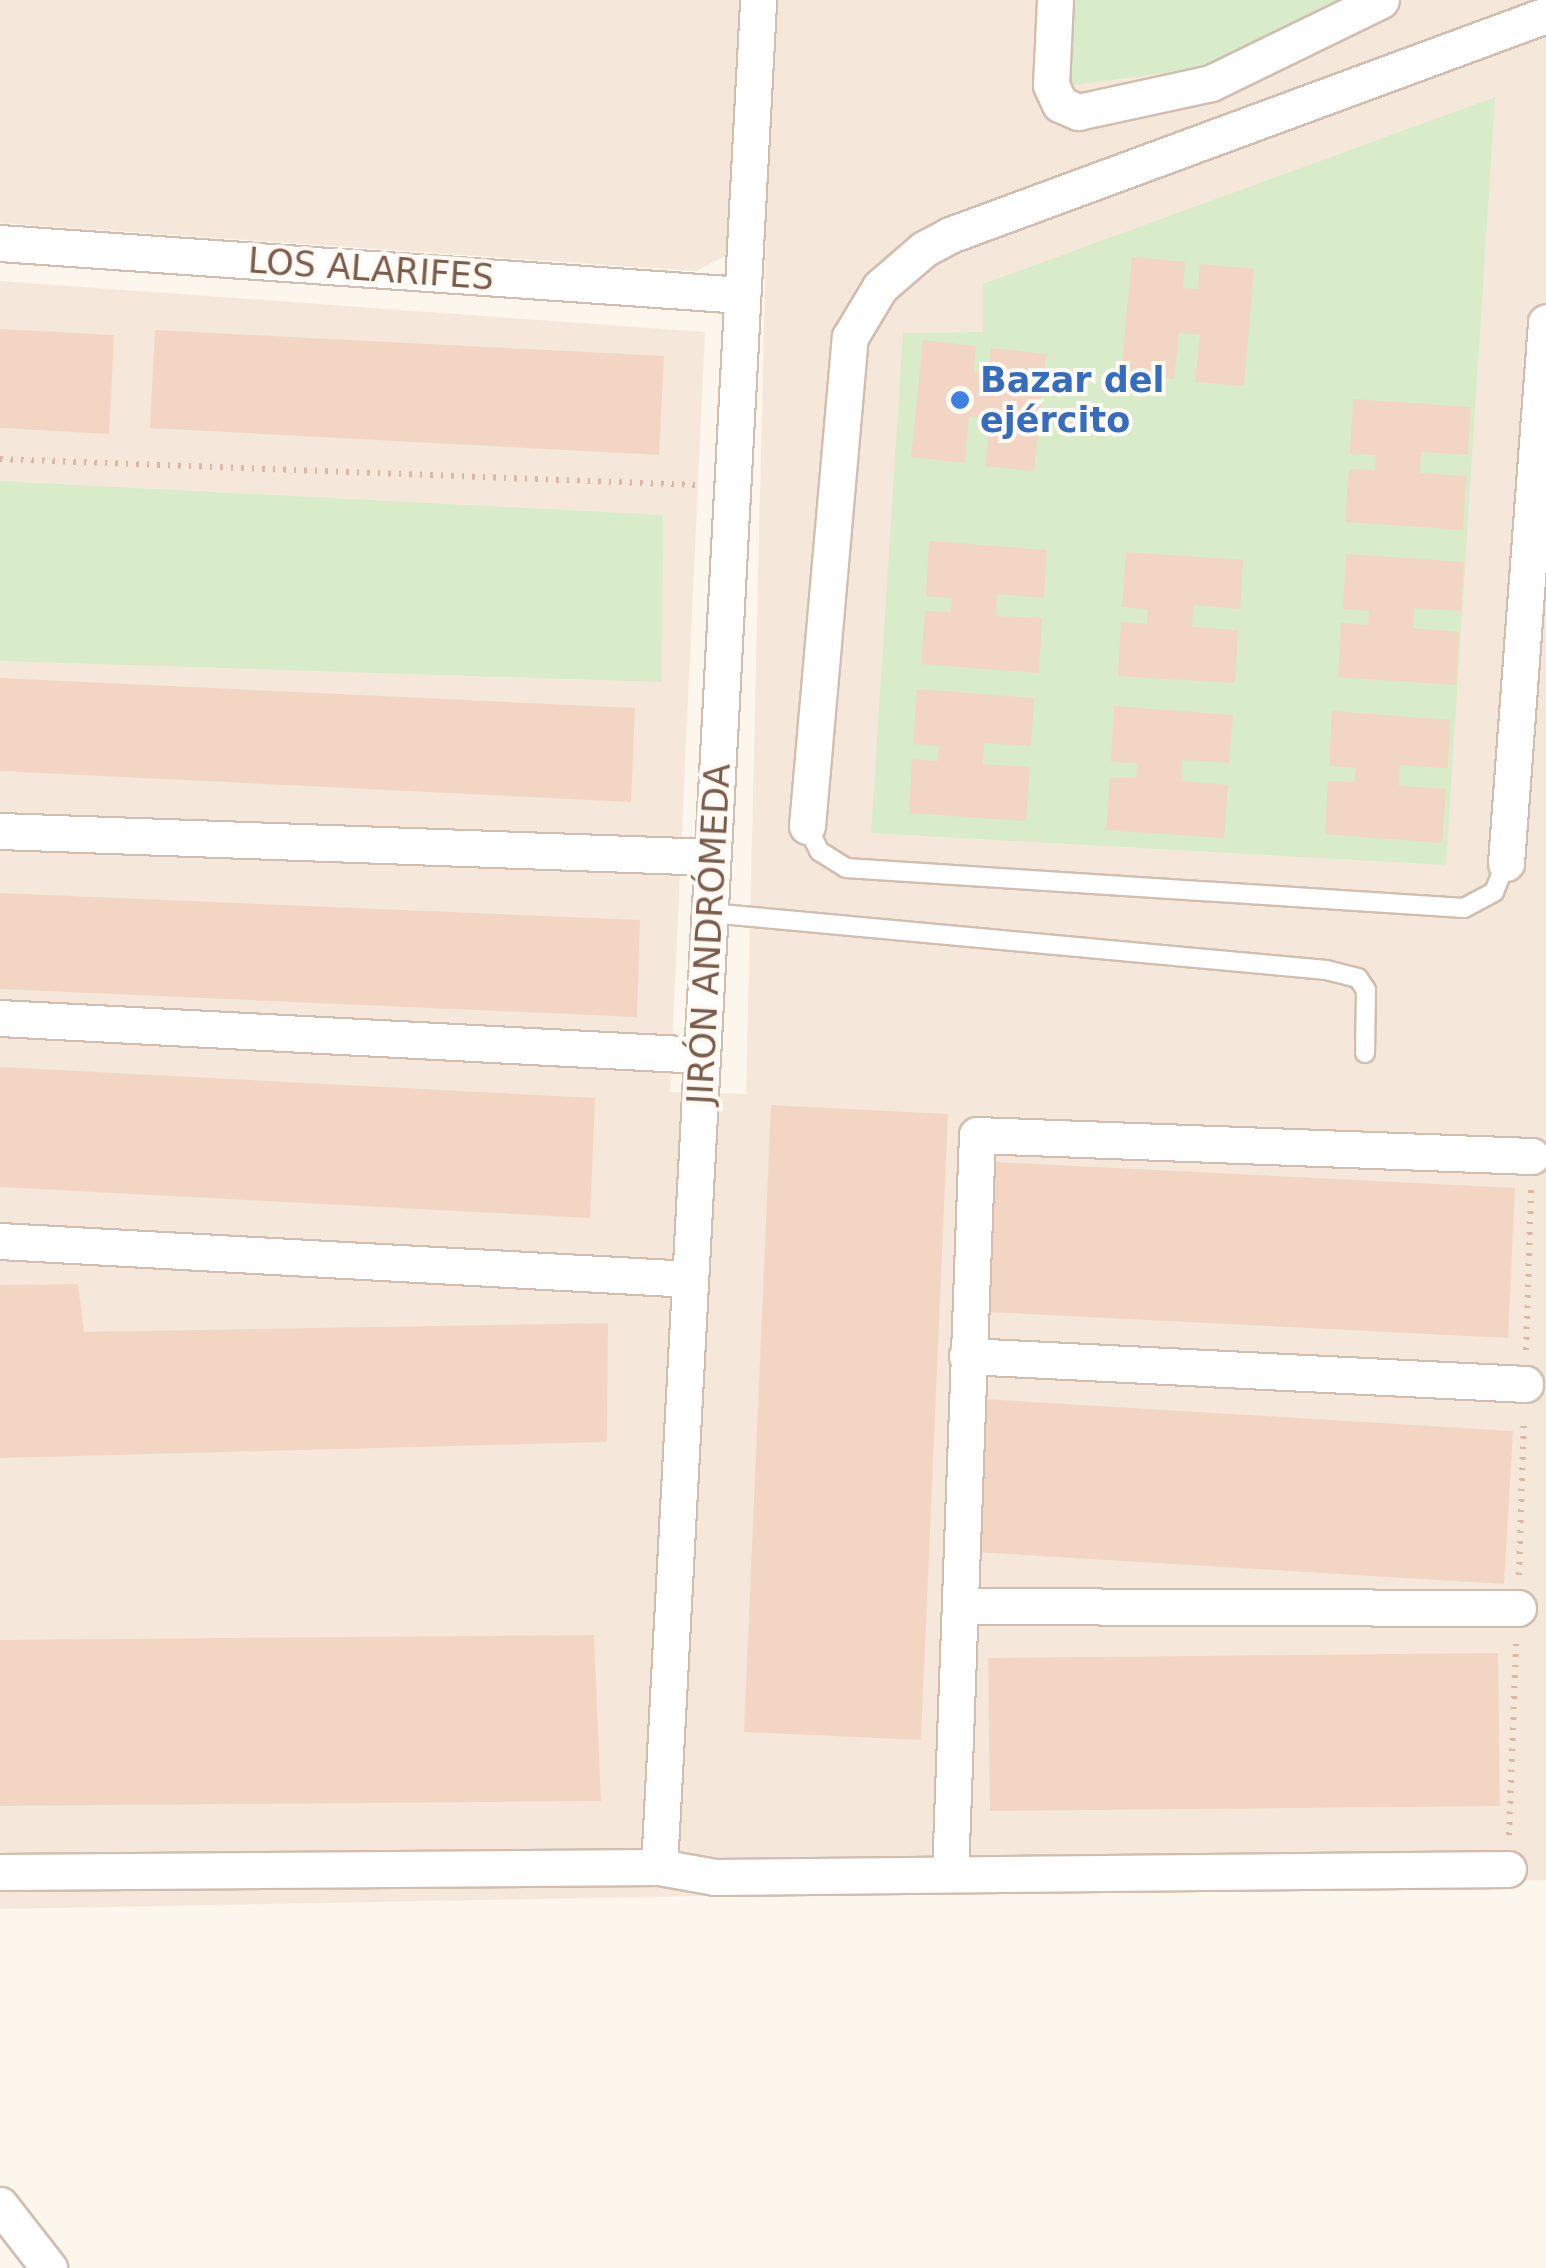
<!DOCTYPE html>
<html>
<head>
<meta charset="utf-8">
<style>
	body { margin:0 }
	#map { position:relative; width:1546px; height:2268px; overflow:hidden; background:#fdf6ec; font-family:"DejaVu Sans",sans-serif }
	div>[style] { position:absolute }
	.residential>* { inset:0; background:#f5e8da }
	.green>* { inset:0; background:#d8ecc9 }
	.building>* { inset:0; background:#f3d5c3 }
	.path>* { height:6px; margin-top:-3px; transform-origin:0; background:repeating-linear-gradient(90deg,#d9b8a5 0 2.5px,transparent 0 10.5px) }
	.roads { filter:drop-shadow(2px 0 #d1beb0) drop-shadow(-2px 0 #d1beb0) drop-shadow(0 2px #d1beb0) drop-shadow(0 -2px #d1beb0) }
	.lane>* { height:18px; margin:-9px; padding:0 9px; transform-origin:9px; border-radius:9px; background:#fff }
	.street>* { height:35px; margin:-17.5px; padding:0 17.5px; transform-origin:17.5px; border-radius:17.5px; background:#fff }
	.dots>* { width:28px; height:28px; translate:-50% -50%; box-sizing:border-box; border:5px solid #fffaf3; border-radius:50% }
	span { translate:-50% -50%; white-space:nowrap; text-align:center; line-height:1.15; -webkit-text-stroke:8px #fffaf3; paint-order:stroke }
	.street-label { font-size:35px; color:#7a5c4d }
	.shop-label { font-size:35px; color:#366cbe; font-weight:700 }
	.left { translate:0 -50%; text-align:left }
</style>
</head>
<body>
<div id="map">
	<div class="residential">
		<div style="clip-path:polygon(0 0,1546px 0,1546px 1880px,0 1909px,0 281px,705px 332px,670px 1092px,746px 1094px,766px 235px,696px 271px,0 223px)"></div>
	</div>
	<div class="green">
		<div style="clip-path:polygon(1073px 0,1343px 0,1203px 68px,1067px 86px)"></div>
		<div style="clip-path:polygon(1495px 97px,1446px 865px,871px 833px,903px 333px,983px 332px,983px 284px)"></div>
		<div style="clip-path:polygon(0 481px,663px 515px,662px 682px,0 661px)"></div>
	</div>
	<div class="building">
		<div style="clip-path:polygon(1132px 257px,1185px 262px,1183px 288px,1198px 289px,1200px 264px,1254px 269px,1244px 386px,1195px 382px,1200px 335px,1179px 333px,1174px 379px,1121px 374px)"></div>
		<div style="clip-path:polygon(0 329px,114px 335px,109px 434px,0 428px)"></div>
		<div style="clip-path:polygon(155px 330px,664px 356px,659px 455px,150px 428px)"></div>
		<div style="clip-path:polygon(923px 340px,976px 346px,974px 372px,988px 374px,991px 348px,1046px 354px,1034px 471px,985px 466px,990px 419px,969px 416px,965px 463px,911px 457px)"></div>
		<div style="clip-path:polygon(1353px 399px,1471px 407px,1468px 455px,1421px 452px,1420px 473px,1466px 476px,1463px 530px,1345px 522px,1349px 469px,1375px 470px,1376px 455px,1350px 454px)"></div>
		<div style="clip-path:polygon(929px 541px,1047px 550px,1044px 598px,997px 594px,996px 616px,1042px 618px,1039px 673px,921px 664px,925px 611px,951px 612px,952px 598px,926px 596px)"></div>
		<div style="clip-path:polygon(1126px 552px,1243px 560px,1240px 609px,1193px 605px,1192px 627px,1238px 630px,1235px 683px,1118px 676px,1121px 622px,1147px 624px,1148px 609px,1122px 607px)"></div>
		<div style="clip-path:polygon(1346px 554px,1464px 562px,1461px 611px,1414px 608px,1413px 628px,1459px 632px,1456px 685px,1338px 677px,1341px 623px,1368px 625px,1369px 611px,1343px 609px)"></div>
		<div style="clip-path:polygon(0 678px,635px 708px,631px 802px,0 771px)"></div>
		<div style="clip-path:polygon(917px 689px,1034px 698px,1031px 746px,984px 743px,983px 764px,1030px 767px,1026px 821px,909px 813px,912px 759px,938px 761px,939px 746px,913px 744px)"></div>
		<div style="clip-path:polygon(1114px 706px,1233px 715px,1229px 763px,1182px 760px,1181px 781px,1228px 785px,1224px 838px,1106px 830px,1110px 777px,1136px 778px,1137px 763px,1111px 762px)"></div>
		<div style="clip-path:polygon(1332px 711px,1450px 720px,1448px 768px,1400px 765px,1399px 786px,1446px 789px,1442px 843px,1325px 834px,1328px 781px,1354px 782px,1356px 768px,1329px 766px)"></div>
		<div style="clip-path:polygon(0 893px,640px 920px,637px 1017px,0 989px)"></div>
		<div style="clip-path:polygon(0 1067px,595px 1098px,590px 1218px,0 1187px)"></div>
		<div style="clip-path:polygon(771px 1105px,948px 1114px,921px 1740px,744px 1732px)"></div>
		<div style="clip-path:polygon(994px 1162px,1515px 1188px,1508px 1338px,988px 1312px)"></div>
		<div style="clip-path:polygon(78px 1284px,84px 1332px,608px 1323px,607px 1442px,0 1458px,0 1285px)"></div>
		<div style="clip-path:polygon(984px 1399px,1513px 1431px,1504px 1584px,976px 1552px)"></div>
		<div style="clip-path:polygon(594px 1635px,601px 1801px,0 1806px,0 1640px)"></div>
		<div style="clip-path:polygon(1498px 1653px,1500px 1806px,990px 1811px,988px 1658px)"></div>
	</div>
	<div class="path">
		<div style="left:0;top:459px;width:698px;rotate:2.13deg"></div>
		<div style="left:1526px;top:1350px;width:162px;rotate:-88.2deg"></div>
		<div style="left:1519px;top:1575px;width:157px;rotate:-88.2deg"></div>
		<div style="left:1509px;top:1835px;width:193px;rotate:-87.9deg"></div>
	</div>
	<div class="roads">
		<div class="lane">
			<div style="left:807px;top:826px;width:28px;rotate:64deg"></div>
			<div style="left:819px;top:851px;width:32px;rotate:32deg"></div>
			<div style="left:846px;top:868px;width:619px;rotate:3.7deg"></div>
			<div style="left:1464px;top:908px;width:34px;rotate:-28deg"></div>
			<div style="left:1494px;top:892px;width:31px;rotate:-68deg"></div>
			<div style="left:710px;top:913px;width:619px;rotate:5.29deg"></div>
			<div style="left:1326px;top:970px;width:33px;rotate:14deg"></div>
			<div style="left:1358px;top:978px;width:14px;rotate:56deg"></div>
			<div style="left:1366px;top:990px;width:63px;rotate:90.9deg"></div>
		</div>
		<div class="street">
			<div style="left:1055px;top:0;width:85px;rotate:92.7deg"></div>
			<div style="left:1051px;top:85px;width:21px;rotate:65deg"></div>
			<div style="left:1060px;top:104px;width:20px;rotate:24deg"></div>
			<div style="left:1078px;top:112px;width:136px;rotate:-12.3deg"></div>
			<div style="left:1211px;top:83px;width:189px;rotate:-26deg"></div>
			<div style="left:0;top:243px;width:743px;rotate:4.01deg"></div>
			<div style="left:807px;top:826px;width:491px;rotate:-85deg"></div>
			<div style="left:850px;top:337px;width:58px;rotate:-59deg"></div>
			<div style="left:880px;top:287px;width:58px;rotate:-40.8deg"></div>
			<div style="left:924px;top:249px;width:30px;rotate:-28deg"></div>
			<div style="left:950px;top:235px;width:635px;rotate:-20.26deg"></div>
			<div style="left:0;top:831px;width:713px;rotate:2.09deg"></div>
			<div style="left:1506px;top:863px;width:542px;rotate:-85.77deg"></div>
			<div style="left:0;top:1018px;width:703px;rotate:3.02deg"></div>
			<div style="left:0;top:1241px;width:691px;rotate:3.15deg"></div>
			<div style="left:967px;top:1356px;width:559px;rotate:2.87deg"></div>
			<div style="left:960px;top:1606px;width:558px;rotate:0.21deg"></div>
			<div style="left:659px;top:1867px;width:1870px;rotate:-86.96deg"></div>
			<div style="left:0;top:1872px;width:659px;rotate:-0.43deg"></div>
			<div style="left:659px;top:1867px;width:57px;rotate:10.1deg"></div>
			<div style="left:715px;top:1877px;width:793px;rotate:-0.58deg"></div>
			<div style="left:950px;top:1874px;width:739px;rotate:-87.91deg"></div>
			<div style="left:977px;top:1135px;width:555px;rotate:2.17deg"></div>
			<div style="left:0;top:2205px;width:80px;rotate:52.1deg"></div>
		</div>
	</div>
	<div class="dots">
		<div style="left:960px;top:400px;background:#3f7fe0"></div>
	</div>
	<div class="street-label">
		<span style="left:371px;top:269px;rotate:4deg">LOS ALARIFES</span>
		<span style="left:709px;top:934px;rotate:-87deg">JIRÓN ANDRÓMEDA</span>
	</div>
	<div class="shop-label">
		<span class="left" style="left:980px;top:400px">Bazar del<br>ejército</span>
	</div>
</div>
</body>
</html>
